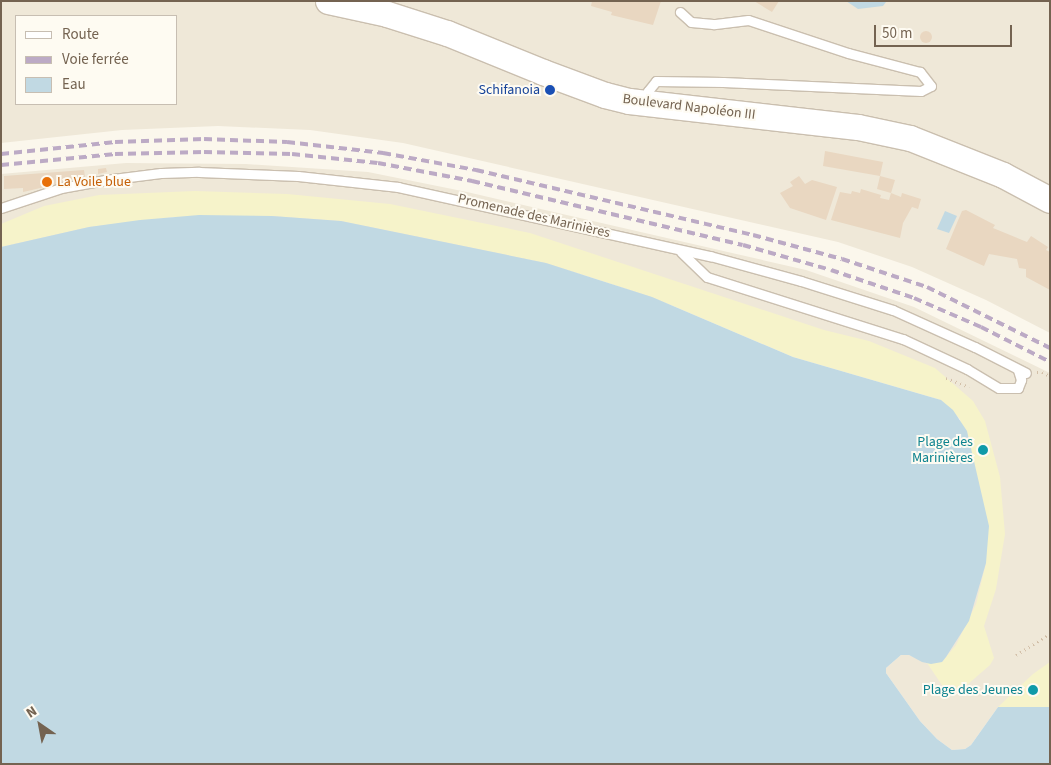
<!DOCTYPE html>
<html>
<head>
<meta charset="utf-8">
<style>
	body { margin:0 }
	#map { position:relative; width:1051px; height:765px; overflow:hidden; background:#fbf7ec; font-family:"Source Sans 3",sans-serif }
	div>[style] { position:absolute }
	.residential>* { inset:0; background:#efe8d8 }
	.sand>* { inset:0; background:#f6f3ca }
	.water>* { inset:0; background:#c1d9e3 }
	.building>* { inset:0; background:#e9d7c1 }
	.round { border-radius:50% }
	.path>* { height:3px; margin-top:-1.5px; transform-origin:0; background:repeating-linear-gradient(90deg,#d3c0a9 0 1px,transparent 0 5px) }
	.roads { filter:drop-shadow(1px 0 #cabfaf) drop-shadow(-1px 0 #cabfaf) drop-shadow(0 1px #cabfaf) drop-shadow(0 -1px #cabfaf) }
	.lane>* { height:9px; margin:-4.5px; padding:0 4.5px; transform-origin:4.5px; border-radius:4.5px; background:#fff }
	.secondary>* { height:25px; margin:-12.5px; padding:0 12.5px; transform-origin:12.5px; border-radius:12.5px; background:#fff }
	.rail>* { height:4px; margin-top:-2px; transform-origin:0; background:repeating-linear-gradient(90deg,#bcaac5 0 8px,transparent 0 13px) }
	.dots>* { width:14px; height:14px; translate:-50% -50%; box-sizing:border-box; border:2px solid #fefbf2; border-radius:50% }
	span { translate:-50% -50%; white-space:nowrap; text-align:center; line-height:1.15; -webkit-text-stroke:4px #fefbf2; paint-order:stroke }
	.transit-label { font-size:14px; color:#164399 }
	.right { translate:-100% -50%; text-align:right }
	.street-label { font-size:14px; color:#746351 }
	.food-label { font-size:14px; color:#c56008 }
	.left { translate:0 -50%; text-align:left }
	.culture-label { font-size:14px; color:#0d838f }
	.frame { position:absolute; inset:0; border:2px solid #746351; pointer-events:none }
	.legend { position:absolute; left:15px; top:15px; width:162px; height:90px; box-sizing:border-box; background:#fefbf2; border:1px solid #c7beb2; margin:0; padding:6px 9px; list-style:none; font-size:15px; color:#746351 }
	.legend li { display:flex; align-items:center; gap:10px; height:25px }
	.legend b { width:25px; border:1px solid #c7beb2 }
	.north { position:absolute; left:15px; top:700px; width:50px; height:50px; -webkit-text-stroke:4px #fefbf2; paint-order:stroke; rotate:327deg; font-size:14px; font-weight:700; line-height:20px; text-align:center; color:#746351 }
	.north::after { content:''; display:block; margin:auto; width:18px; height:22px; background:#746351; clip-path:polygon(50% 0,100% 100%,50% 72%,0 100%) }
	.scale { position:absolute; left:874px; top:25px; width:138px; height:22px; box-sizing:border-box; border:2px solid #746351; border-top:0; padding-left:6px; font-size:15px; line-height:18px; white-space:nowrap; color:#746351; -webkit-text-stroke:4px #fefbf2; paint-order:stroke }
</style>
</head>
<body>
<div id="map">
	<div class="residential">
		<div style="clip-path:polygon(evenodd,1px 1px,1050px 1px,1050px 333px,986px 300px,912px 267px,838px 242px,403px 143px,310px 130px,218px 126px,122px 130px,1px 143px,1px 1px,16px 16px,176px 16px,176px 104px,16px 104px,16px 16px)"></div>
		<div style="clip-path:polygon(126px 163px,246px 164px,368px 172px,467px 192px,806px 270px,914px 307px,1050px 373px,1050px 707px,998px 707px,971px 745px,965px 749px,952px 750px,937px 739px,920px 721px,886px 673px,886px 668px,901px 655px,909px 655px,927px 663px,985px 501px,967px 432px,960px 419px,941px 400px,598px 279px,531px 260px,199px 215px,140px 220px,1px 247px,1px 174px)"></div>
	</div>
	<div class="sand">
		<div style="clip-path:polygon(195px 191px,287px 194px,390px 204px,530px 233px,824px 330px,869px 341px,935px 368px,973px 401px,985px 421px,1000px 477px,1005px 534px,996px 589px,984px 626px,994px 658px,990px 665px,960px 691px,944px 688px,927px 663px,942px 662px,956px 645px,976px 604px,986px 563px,960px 419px,941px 400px,793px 357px,652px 297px,546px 263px,341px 221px,272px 216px,174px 217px,89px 227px,1px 247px,1px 224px,44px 206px,99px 195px)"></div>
		<div style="clip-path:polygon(1050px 662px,1050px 707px,998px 707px,1033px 674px)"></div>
	</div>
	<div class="water">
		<div style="clip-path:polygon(846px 1px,885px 1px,886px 2px,883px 6px,858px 9px)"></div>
		<div style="clip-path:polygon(945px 211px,957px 216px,949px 233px,937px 229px)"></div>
		<div style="clip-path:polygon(199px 215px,272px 216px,341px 221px,546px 263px,652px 297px,793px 357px,941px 400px,953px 410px,967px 431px,989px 526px,986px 563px,969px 621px,946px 657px,942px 662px,931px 664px,922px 662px,909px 655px,901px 655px,886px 668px,886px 673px,920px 721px,937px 739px,952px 750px,965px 749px,971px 745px,998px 707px,1050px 707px,1050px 764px,1px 764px,1px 247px,89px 227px,140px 220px)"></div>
	</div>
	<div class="building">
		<div style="clip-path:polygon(592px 1px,661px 1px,653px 25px,611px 15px,612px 12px,591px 6px)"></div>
		<div style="clip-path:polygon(754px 1px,779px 1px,772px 12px)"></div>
		<div class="round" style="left:920px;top:31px;width:12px;height:12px"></div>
		<div style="clip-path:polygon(825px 151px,883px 162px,880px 176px,823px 166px)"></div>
		<div style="clip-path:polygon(106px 168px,107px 172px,98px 174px,98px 169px)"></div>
		<div style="clip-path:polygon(84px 170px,85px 177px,32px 190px,23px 192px,23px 188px,4px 189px,4px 176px)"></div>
		<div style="clip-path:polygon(799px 176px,805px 184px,812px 180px,837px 187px,826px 220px,790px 208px,780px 193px,793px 186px,790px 182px)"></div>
		<div style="clip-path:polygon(880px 176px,895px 180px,891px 193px,877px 189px)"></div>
		<div style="clip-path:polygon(861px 189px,881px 195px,880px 198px,889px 200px,891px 193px,901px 197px,902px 193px,921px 199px,918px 209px,912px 207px,903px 223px,900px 238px,831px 220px,840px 192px,851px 194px,852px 191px,860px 193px)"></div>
		<div style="clip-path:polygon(966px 210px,995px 225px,993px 228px,1027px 242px,1031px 236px,1048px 247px,1046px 250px,1050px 252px,1050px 290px,1026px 277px,1026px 269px,1019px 268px,1017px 259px,989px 254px,984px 266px,946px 249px,962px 211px)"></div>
	</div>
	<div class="path">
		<div style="left:1037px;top:372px;width:5px"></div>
		<div style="left:1042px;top:372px;width:9px;rotate:27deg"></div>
		<div style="left:946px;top:378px;width:25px;rotate:21deg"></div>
		<div style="left:1016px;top:655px;width:40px;rotate:-32deg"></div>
	</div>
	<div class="roads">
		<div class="lane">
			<div style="left:647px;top:101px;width:10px;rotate:-84deg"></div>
			<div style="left:648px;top:91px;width:13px;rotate:-51deg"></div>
			<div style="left:656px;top:81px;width:67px;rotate:0.9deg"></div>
			<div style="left:723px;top:82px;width:198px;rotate:2.6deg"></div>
			<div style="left:921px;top:91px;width:11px;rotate:-27deg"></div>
			<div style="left:931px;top:86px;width:18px;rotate:-128deg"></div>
			<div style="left:920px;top:72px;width:74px;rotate:-165.2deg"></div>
			<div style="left:848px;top:53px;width:105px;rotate:-161.7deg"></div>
			<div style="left:748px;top:20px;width:35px;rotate:173deg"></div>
			<div style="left:713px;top:24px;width:22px;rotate:-175deg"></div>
			<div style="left:691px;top:22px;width:15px;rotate:-138deg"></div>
			<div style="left:1px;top:208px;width:63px;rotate:-18.4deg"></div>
			<div style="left:61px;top:188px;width:45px;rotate:-10.3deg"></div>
			<div style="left:105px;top:180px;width:56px;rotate:-7.1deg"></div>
			<div style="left:161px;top:173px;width:38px;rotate:-2deg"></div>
			<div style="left:199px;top:172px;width:99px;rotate:2.3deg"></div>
			<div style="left:298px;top:176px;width:101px;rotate:6.3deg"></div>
			<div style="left:398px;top:187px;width:320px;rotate:12.5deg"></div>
			<div style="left:710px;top:256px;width:94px;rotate:15.4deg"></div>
			<div style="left:801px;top:281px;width:96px;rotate:17.5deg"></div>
			<div style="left:893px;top:310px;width:90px;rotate:24.3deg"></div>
			<div style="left:975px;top:347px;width:57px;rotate:27deg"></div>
			<div style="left:681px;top:252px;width:36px;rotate:44deg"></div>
			<div style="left:707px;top:277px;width:206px;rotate:17.6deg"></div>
			<div style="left:903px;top:339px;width:71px;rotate:25.1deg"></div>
			<div style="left:967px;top:369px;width:37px;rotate:31deg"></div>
			<div style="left:999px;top:388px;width:19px"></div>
			<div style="left:1018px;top:388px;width:9px;rotate:-69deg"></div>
			<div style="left:1021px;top:380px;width:10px;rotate:-107deg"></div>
		</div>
		<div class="secondary">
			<div style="left:328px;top:1px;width:60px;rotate:12.4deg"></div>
			<div style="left:387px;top:14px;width:63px;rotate:17.6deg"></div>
			<div style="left:447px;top:33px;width:104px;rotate:22.1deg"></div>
			<div style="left:543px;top:72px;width:66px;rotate:20.4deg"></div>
			<div style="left:605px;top:95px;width:25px;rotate:14deg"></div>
			<div style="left:629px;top:101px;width:230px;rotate:6.5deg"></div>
			<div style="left:858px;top:127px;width:53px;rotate:11.9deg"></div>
			<div style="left:910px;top:138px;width:100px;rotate:21.7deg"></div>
			<div style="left:1003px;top:175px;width:53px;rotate:28deg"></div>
		</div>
	</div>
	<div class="rail">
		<div style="left:1px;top:154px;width:115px;rotate:-6deg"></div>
		<div style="left:115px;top:142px;width:89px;rotate:-1.9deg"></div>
		<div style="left:204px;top:139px;width:83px;rotate:2.1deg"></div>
		<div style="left:287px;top:142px;width:97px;rotate:6.5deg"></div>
		<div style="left:383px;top:153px;width:95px;rotate:10.4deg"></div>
		<div style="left:476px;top:170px;width:285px;rotate:13.2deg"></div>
		<div style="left:753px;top:235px;width:92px;rotate:15.1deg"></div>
		<div style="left:842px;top:259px;width:89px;rotate:18.2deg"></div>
		<div style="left:927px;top:287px;width:137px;rotate:26.4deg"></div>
		<div style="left:1px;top:165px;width:115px;rotate:-5.5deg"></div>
		<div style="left:115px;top:154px;width:89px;rotate:-1.3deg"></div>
		<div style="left:204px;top:152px;width:88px;rotate:1.3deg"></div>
		<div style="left:292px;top:154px;width:86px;rotate:6deg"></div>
		<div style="left:378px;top:163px;width:96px;rotate:10.8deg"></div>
		<div style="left:472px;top:181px;width:278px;rotate:13.3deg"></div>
		<div style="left:743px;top:245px;width:91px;rotate:15.9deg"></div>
		<div style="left:831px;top:270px;width:88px;rotate:18.6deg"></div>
		<div style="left:914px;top:298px;width:73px;rotate:23.4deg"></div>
		<div style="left:981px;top:327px;width:77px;rotate:26.9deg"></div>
	</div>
	<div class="dots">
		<div style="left:550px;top:90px;background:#1a4fb4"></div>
		<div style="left:47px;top:182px;background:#e8710a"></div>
		<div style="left:983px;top:450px;background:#0f9aa8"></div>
		<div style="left:1033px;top:690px;background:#0f9aa8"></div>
	</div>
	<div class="transit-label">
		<span class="right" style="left:540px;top:90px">Schifanoia</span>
	</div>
	<div class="street-label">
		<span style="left:689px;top:107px;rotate:7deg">Boulevard Napoléon III</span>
		<span style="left:534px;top:216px;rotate:13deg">Promenade des Marinières</span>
	</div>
	<div class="food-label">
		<span class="left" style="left:57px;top:182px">La Voile blue</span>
	</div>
	<div class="culture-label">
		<span class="right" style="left:973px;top:450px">Plage des<br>Marinières</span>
		<span class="right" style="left:1023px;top:690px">Plage des Jeunes</span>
	</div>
	<div class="frame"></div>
	<ul class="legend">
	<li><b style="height:6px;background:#fff"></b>Route</li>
	<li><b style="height:6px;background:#bcaac5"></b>Voie ferrée</li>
	<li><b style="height:14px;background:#c1d9e3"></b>Eau</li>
	</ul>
	<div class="north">N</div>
	<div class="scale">50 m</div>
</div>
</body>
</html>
